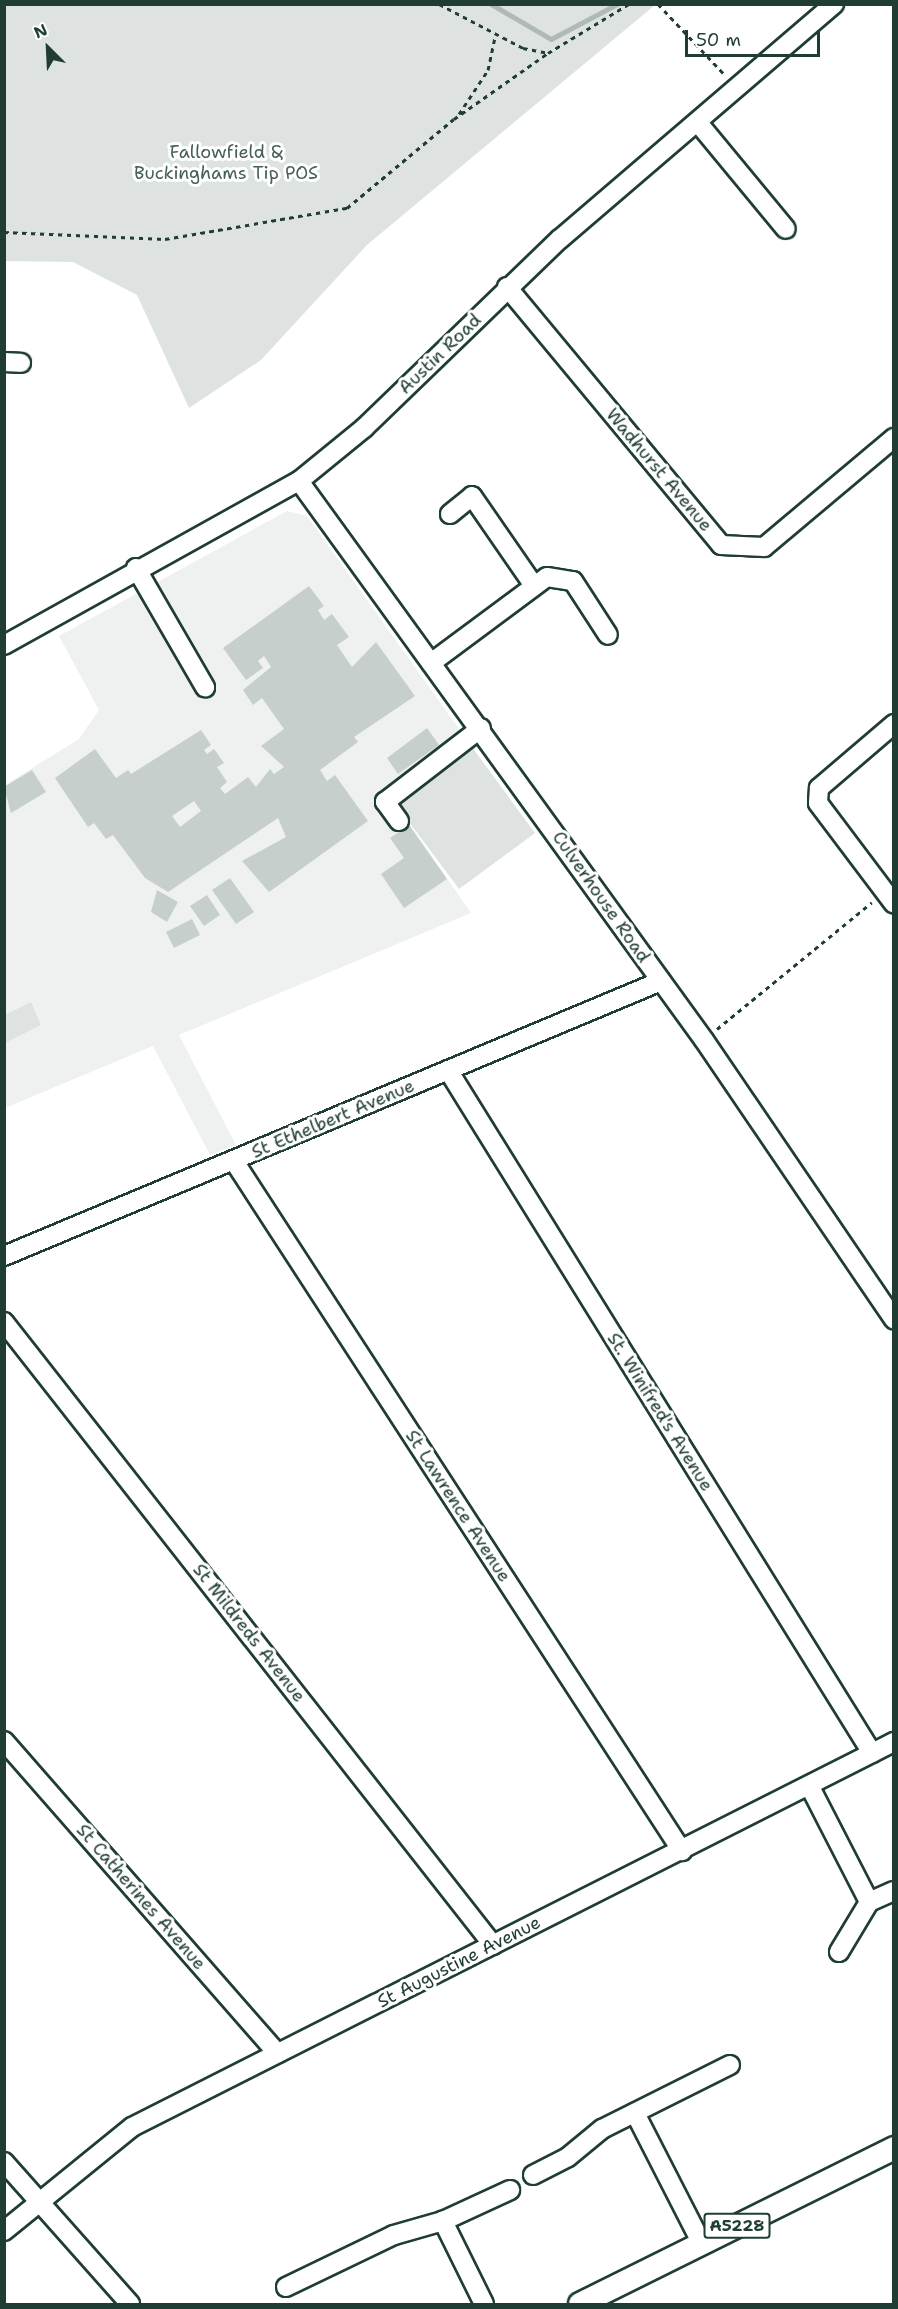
<!DOCTYPE html>
<html>
<head>
<meta charset="utf-8">
<style>
	body { margin:0 }
	#map { position:relative; width:898px; height:2309px; overflow:hidden; background:#fff; font-family:"Shantell Sans",sans-serif }
	div>[style] { position:absolute }
	.built>* { inset:0; background:#eef1f0 }
	.green>* { inset:0; background:#dee3e2 }
	.stream>* { height:5px; margin:-2.5px; padding:0 2.5px; transform-origin:2.5px; border-radius:2.5px; background:#afbab7 }
	.building>* { inset:0; background:#c7cfcc }
	.path>* { height:3px; margin-top:-1.5px; transform-origin:0; background:repeating-linear-gradient(90deg,#1f3d34 0 4.5px,transparent 0 9px) }
	.roads { filter:drop-shadow(2px 0 #1f3d34) drop-shadow(-2px 0 #1f3d34) drop-shadow(0 2px #1f3d34) drop-shadow(0 -2px #1f3d34) }
	.minor>* { height:18px; margin:-9px; padding:0 9px; transform-origin:9px; border-radius:9px; background:#fff }
	.major>* { height:22px; margin:-11px; padding:0 11px; transform-origin:11px; border-radius:11px; background:#fff }
	span { translate:-50% -50%; white-space:nowrap; text-align:center; line-height:1.15; -webkit-text-stroke:6px #fff; paint-order:stroke }
	.shield-label span { padding:2px 4px; background:#fff; border:2px solid; border-radius:4px; -webkit-text-stroke-width:0 }
	.shield-label { font-size:16px; color:#1f3d34; font-weight:700 }
	.park-label { font-size:18px; color:#455e57 }
	.street-label { font-size:18px; color:#1f3d34 }
	.frame { position:absolute; inset:0; border:6px solid #1f3d34; pointer-events:none }
	.north { position:absolute; left:18px; top:18px; width:60px; height:60px; -webkit-text-stroke:4px #fff; paint-order:stroke; rotate:336deg; font-size:16px; font-weight:700; line-height:24px; text-align:center; color:#1f3d34 }
	.north::after { content:''; display:block; margin:auto; width:21px; height:27px; background:#1f3d34; clip-path:polygon(50% 0,100% 100%,50% 72%,0 100%) }
	.scale { position:absolute; left:685px; top:30px; width:135px; height:27px; box-sizing:border-box; border:3px solid #1f3d34; border-top:0; padding-left:8px; font-size:18px; line-height:21px; white-space:nowrap; color:#1f3d34; -webkit-text-stroke:4px #fff; paint-order:stroke }
</style>
</head>
<body>
<div id="map">
	<div class="built">
		<div style="clip-path:polygon(287px 511px,307px 516px,472px 747px,395px 803px,471px 913px,179px 1035px,236px 1145px,210px 1155px,153px 1046px,5px 1108px,5px 785px,79px 739px,99px 710px,59px 636px)"></div>
	</div>
	<div class="green">
		<div style="clip-path:polygon(5px 4px,655px 4px,655px 5px,367px 245px,261px 360px,189px 408px,137px 295px,73px 262px,5px 261px)"></div>
		<div style="clip-path:polygon(472px 747px,535px 833px,459px 889px,394px 802px)"></div>
		<div style="clip-path:polygon(31px 1002px,41px 1025px,5px 1043px,5px 1015px)"></div>
	</div>
	<div class="stream">
		<div style="left:491px;top:4px;width:69px;rotate:30.3deg"></div>
		<div style="left:551px;top:39px;width:75px;rotate:-27.9deg"></div>
	</div>
	<div class="building">
		<div style="clip-path:polygon(evenodd,309px 586px,324px 606px,318px 610px,324px 620px,332px 614px,349px 637px,337px 645px,352px 667px,376px 642px,415px 696px,354px 737px,358px 742px,320px 770px,327px 781px,335px 775px,368px 821px,269px 892px,242px 861px,286px 837px,278px 818px,168px 892px,145px 878px,113px 835px,106px 839px,94px 823px,88px 827px,55px 778px,95px 749px,116px 778px,128px 770px,131px 774px,201px 730px,211px 745px,204px 750px,207px 754px,214px 749px,224px 763px,217px 767px,227px 782px,220px 788px,225px 794px,248px 777px,256px 787px,270px 769px,274px 774px,284px 767px,261px 746px,284px 729px,262px 698px,253px 705px,243px 690px,271px 667px,264px 656px,258px 661px,263px 668px,246px 680px,223px 648px,309px 586px,194px 801px,201px 811px,180px 827px,172px 816px,194px 801px)"></div>
		<div style="clip-path:polygon(427px 728px,439px 745px,398px 774px,387px 758px)"></div>
		<div style="clip-path:polygon(32px 770px,46px 792px,11px 813px,4px 787px)"></div>
		<div style="clip-path:polygon(409px 825px,447px 879px,404px 908px,381px 874px,404px 858px,390px 838px)"></div>
		<div style="clip-path:polygon(230px 878px,254px 912px,236px 924px,212px 890px)"></div>
		<div style="clip-path:polygon(157px 890px,178px 902px,167px 922px,151px 912px)"></div>
		<div style="clip-path:polygon(207px 895px,220px 915px,204px 926px,190px 906px)"></div>
		<div style="clip-path:polygon(192px 919px,200px 935px,174px 948px,166px 932px)"></div>
	</div>
	<div class="path">
		<div style="left:439px;top:4px;width:95px;rotate:27.6deg"></div>
		<div style="left:523px;top:48px;width:25px;rotate:11deg"></div>
		<div style="left:548px;top:53px;width:95px;rotate:-31.2deg"></div>
		<div style="left:658px;top:4px;width:98px;rotate:46.7deg"></div>
		<div style="left:459px;top:114px;width:53px;rotate:-56.6deg"></div>
		<div style="left:488px;top:70px;width:35px;rotate:-78deg"></div>
		<div style="left:4px;top:232px;width:161px;rotate:2.5deg"></div>
		<div style="left:165px;top:239px;width:185px;rotate:-9.7deg"></div>
		<div style="left:347px;top:208px;width:139px;rotate:-39.8deg"></div>
		<div style="left:454px;top:119px;width:115px;rotate:-35.1deg"></div>
		<div style="left:717px;top:1029px;width:200px;rotate:-39.3deg"></div>
	</div>
	<div class="roads">
		<div class="minor">
			<div style="left:699px;top:124px;width:136px;rotate:50.4deg"></div>
			<div style="left:507px;top:287px;width:335px;rotate:50.3deg"></div>
			<div style="left:721px;top:545px;width:43px;rotate:2.7deg"></div>
			<div style="left:764px;top:547px;width:170px;rotate:-40deg"></div>
			<div style="left:4px;top:362px;width:17px;rotate:3deg"></div>
			<div style="left:299px;top:481px;width:690px;rotate:54.08deg"></div>
			<div style="left:704px;top:1040px;width:338px;rotate:55.8deg"></div>
			<div style="left:450px;top:514px;width:28px;rotate:-39deg"></div>
			<div style="left:472px;top:496px;width:109px;rotate:55.4deg"></div>
			<div style="left:136px;top:568px;width:138px;rotate:59.9deg"></div>
			<div style="left:4px;top:645px;width:338px;rotate:-29.1deg"></div>
			<div style="left:299px;top:481px;width:84px;rotate:-39.2deg"></div>
			<div style="left:364px;top:428px;width:272px;rotate:-44deg"></div>
			<div style="left:560px;top:239px;width:361px;rotate:-40.6deg"></div>
			<div style="left:431px;top:663px;width:144px;rotate:-36.6deg"></div>
			<div style="left:547px;top:577px;width:26px;rotate:9deg"></div>
			<div style="left:573px;top:581px;width:64px;rotate:57.1deg"></div>
			<div style="left:894px;top:724px;width:99px;rotate:139.5deg"></div>
			<div style="left:819px;top:788px;width:15px;rotate:94deg"></div>
			<div style="left:818px;top:803px;width:126px;rotate:53deg"></div>
			<div style="left:399px;top:821px;width:24px;rotate:-126deg"></div>
			<div style="left:385px;top:802px;width:121px;rotate:-37.6deg"></div>
			<div style="left:448px;top:1070px;width:804px;rotate:58.17deg"></div>
			<div style="left:234px;top:1161px;width:823px;rotate:57.01deg"></div>
			<div style="left:4px;top:1256px;width:712px;rotate:-22.71deg"></div>
			<div style="left:4px;top:1322px;width:792px;rotate:51.87deg"></div>
			<div style="left:4px;top:1741px;width:415px;rotate:48.8deg"></div>
			<div style="left:810px;top:1787px;width:129px;rotate:62.8deg"></div>
			<div style="left:869px;top:1902px;width:27px;rotate:-24deg"></div>
			<div style="left:839px;top:1952px;width:58px;rotate:-59deg"></div>
			<div style="left:635px;top:2113px;width:147px;rotate:62.9deg"></div>
			<div style="left:4px;top:2162px;width:190px;rotate:48.4deg"></div>
			<div style="left:533px;top:2175px;width:39px;rotate:-27deg"></div>
			<div style="left:568px;top:2157px;width:44px;rotate:-39.5deg"></div>
			<div style="left:602px;top:2129px;width:143px;rotate:-26.6deg"></div>
			<div style="left:4px;top:2231px;width:165px;rotate:-39.1deg"></div>
			<div style="left:132px;top:2127px;width:854px;rotate:-26.81deg"></div>
			<div style="left:286px;top:2287px;width:120px;rotate:-25.7deg"></div>
			<div style="left:394px;top:2235px;width:51px;rotate:-15.9deg"></div>
			<div style="left:484px;top:2304px;width:93px;rotate:-116.3deg"></div>
			<div style="left:443px;top:2221px;width:74px;rotate:-24.8deg"></div>
		</div>
		<div class="major">
			<div style="left:580px;top:2304px;width:351px;rotate:-26.4deg"></div>
		</div>
	</div>
	<div class="shield-label">
		<span style="left:737px;top:2226px">A5228</span>
	</div>
	<div class="park-label">
		<span style="left:226px;top:163px">Fallowfield &amp;<br>Buckinghams Tip POS</span>
	</div>
	<div class="street-label">
		<span style="left:440px;top:354px;rotate:-44deg">Austin Road</span>
		<span style="left:659px;top:470px;rotate:50deg">Wadhurst Avenue</span>
		<span style="left:601px;top:897px;rotate:55deg">Culverhouse Road</span>
		<span style="left:333px;top:1119px;rotate:-23deg">St Ethelbert Avenue</span>
		<span style="left:660px;top:1412px;rotate:58deg">St. Winifred's Avenue</span>
		<span style="left:458px;top:1506px;rotate:57deg">St Lawrence Avenue</span>
		<span style="left:249px;top:1633px;rotate:52deg">St Mildreds Avenue</span>
		<span style="left:141px;top:1897px;rotate:49deg">St Catherines Avenue</span>
		<span style="left:459px;top:1962px;rotate:-27deg">St Augustine Avenue</span>
	</div>
	<div class="frame"></div>
	<div class="north">N</div>
	<div class="scale">50 m</div>
</div>
</body>
</html>
